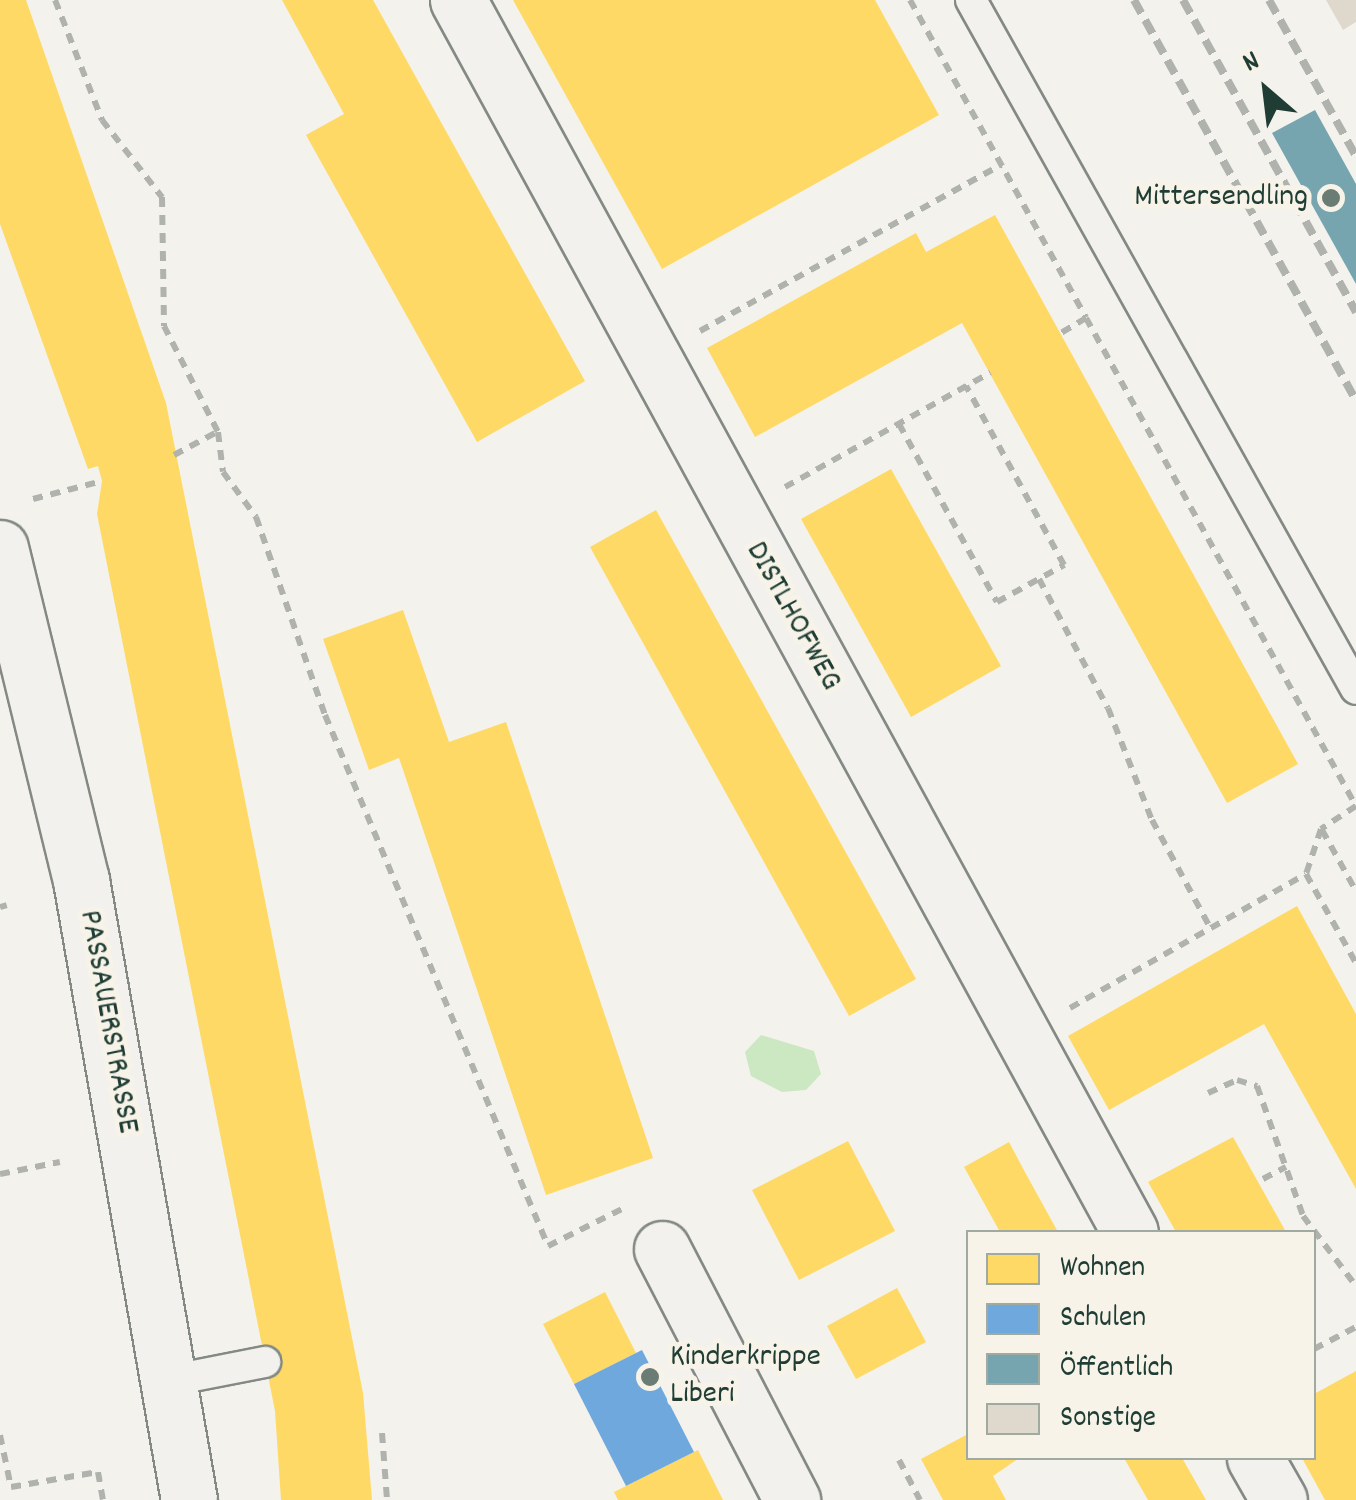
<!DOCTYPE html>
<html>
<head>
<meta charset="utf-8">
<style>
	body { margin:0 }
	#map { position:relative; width:1356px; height:1500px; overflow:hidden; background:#f4f2ec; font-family:Dekko,sans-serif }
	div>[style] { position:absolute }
	.green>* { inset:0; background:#cbe8c3 }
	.homes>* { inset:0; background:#ffd966 }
	.schools>* { inset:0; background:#6fa8dc }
	.public>* { inset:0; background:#76a5af }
	.building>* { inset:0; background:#dfd8cd }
	.path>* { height:6px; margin-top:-3px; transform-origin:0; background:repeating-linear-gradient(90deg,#b0b2ae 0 10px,transparent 0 18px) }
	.roads { filter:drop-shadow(2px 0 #848985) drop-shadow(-2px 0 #848985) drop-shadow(0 2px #848985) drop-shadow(0 -2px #848985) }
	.service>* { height:30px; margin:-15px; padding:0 15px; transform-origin:15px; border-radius:15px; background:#f2f1ed }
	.minor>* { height:55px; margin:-27.5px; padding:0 27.5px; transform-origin:27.5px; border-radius:27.5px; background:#f2f1ed }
	.tertiary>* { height:55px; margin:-27.5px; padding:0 27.5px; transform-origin:27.5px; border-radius:27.5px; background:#f2f1ed }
	.rail>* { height:8px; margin-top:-4px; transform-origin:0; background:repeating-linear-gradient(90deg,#b0b2ae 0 15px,transparent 0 23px) }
	.dots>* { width:28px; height:28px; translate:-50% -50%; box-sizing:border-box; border:5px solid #f7f3e8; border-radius:50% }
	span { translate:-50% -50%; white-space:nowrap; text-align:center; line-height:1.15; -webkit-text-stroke:10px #f7f3e8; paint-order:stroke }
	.poi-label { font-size:32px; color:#1f3d34 }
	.right { translate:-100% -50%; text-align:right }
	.left { translate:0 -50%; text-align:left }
	.street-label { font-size:32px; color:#1f3d34 }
	.legend { position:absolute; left:966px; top:1230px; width:350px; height:230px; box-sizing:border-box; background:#f7f3e8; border:2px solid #a1aaa0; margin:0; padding:12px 18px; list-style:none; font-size:30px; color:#1f3d34 }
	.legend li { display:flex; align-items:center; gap:20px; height:50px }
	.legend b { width:50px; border:2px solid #a1aaa0 }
	.north { position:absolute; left:1216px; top:40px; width:100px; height:100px; -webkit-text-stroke:8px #f7f3e8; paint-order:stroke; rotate:332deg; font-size:28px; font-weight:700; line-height:40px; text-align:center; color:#1f3d34 }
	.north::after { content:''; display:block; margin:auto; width:35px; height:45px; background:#1f3d34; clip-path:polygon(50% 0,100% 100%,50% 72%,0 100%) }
</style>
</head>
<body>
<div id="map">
	<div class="green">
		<div style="clip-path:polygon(761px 1035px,814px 1051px,821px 1074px,806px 1090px,782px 1092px,751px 1076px,745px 1052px)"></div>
	</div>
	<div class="homes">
		<div style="clip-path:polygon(0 0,26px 0,166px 403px,363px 1393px,372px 1500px,281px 1500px,275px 1411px,97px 514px,102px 481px,98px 466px,88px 469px,0 224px)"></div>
		<div style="clip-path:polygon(282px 0,373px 0,585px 381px,477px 442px,306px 135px,344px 114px)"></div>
		<div style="clip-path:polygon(513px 0,875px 0,939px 115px,662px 269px)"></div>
		<div style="clip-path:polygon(995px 215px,1298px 764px,1227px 803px,962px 323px,755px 437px,707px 348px,916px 233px,926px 252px)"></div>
		<div style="clip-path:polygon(891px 469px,1001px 666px,911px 717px,801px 519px)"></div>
		<div style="clip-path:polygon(656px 510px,916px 979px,849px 1016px,590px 547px)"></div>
		<div style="clip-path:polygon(403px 610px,449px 742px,506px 722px,653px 1158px,546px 1195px,399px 758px,369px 770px,323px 639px)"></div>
		<div style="clip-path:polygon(1297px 906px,1356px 1014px,1356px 1189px,1264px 1024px,1109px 1110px,1068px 1036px)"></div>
		<div style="clip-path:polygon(1233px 1137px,1286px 1232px,1176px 1232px,1148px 1182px)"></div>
		<div style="clip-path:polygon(848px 1141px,895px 1231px,799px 1280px,752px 1190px)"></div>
		<div style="clip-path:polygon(1009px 1142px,1026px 1174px,1058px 1232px,1000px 1232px,964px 1167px)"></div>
		<div style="clip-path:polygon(897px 1288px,926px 1342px,856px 1379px,827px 1326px)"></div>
		<div style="clip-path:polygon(605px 1292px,636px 1353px,574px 1384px,543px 1324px)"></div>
		<div style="clip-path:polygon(1356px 1371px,1356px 1500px,1325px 1500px,1302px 1458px,1314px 1458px,1314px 1394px)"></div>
		<div style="clip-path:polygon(968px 1434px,968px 1458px,1019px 1458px,993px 1476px,1006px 1500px,943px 1500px,921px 1459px)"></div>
		<div style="clip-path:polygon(698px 1450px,723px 1500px,618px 1500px,614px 1492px)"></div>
		<div style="clip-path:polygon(1124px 1458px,1182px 1458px,1206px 1500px,1148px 1500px)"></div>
	</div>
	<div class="schools">
		<div style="clip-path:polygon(642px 1350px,694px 1452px,626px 1486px,574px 1384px)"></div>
	</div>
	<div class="public">
		<div style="clip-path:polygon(1315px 110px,1356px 184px,1356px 284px,1272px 133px)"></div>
	</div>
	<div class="building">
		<div style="clip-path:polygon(1326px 0,1356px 0,1356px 22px,1343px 30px)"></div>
	</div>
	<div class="path">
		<div style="left:55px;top:0;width:129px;rotate:68.6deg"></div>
		<div style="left:102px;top:120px;width:98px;rotate:52.1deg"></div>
		<div style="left:162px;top:197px;width:129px;rotate:89.1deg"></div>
		<div style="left:164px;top:326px;width:119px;rotate:63deg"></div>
		<div style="left:218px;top:432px;width:40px;rotate:82.9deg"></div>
		<div style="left:223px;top:472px;width:56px;rotate:53.7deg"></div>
		<div style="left:256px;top:517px;width:210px;rotate:70.8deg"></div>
		<div style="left:325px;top:715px;width:576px;rotate:67.22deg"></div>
		<div style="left:548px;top:1246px;width:83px;rotate:-26.6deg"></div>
		<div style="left:910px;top:0;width:363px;rotate:61deg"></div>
		<div style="left:1086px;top:318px;width:29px;rotate:149deg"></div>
		<div style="left:1086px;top:318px;width:558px;rotate:61.05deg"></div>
		<div style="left:1356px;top:806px;width:42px;rotate:146.7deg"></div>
		<div style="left:1321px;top:829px;width:47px;rotate:108.4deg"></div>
		<div style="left:700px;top:331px;width:344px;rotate:-28.9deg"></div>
		<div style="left:899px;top:424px;width:203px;rotate:61.2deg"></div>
		<div style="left:997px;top:602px;width:77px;rotate:-28.9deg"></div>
		<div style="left:1064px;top:565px;width:204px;rotate:-118.7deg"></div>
		<div style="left:174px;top:455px;width:49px;rotate:-28.1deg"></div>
		<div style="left:785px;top:487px;width:235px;rotate:-29.1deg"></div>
		<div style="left:33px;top:499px;width:71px;rotate:-14.6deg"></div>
		<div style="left:1039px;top:579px;width:146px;rotate:61.9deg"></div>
		<div style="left:1108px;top:708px;width:120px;rotate:68.6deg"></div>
		<div style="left:1152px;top:820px;width:124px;rotate:61.6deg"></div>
		<div style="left:1322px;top:830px;width:70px;rotate:60.9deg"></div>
		<div style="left:0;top:907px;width:7px;rotate:-16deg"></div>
		<div style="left:1070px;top:1008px;width:271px;rotate:-29.6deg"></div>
		<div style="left:1306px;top:874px;width:102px;rotate:60.7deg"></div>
		<div style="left:1208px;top:1093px;width:32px;rotate:-24deg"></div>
		<div style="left:1237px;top:1080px;width:21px;rotate:17deg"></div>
		<div style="left:1257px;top:1086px;width:138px;rotate:70.5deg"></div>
		<div style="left:1303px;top:1216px;width:88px;rotate:52.9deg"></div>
		<div style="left:0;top:1174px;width:61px;rotate:-11.3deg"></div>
		<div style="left:1263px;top:1179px;width:26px;rotate:-28deg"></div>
		<div style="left:1314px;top:1349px;width:47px;rotate:-27.6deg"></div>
		<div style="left:382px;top:1433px;width:67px;rotate:85.7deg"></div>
		<div style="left:0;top:1435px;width:53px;rotate:78.1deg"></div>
		<div style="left:11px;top:1487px;width:88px;rotate:-9.8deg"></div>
		<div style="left:98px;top:1472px;width:28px;rotate:80deg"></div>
		<div style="left:899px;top:1460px;width:45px;rotate:62.3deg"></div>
	</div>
	<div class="roads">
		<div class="service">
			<div style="left:971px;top:0;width:789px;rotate:60.8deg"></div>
			<div style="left:173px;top:1380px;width:94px;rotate:-11.1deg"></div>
		</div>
		<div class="minor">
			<div style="left:458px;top:0;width:1403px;rotate:61.39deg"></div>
			<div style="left:662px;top:1249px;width:283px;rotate:62.6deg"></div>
			<div style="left:1255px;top:1458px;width:48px;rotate:60.3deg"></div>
		</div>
		<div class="tertiary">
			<div style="left:0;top:548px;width:342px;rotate:76.3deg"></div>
			<div style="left:81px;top:880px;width:629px;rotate:80.12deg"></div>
		</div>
	</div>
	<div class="rail">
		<div style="left:1134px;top:0;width:457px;rotate:61deg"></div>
		<div style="left:1183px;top:0;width:357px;rotate:61deg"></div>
		<div style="left:1269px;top:0;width:179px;rotate:60.9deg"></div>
	</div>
	<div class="dots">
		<div style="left:1331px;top:198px;background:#6a7c74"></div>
		<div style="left:650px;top:1377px;background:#6a7c74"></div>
	</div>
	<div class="poi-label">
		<span class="right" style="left:1308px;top:198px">Mittersendling</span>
		<span class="left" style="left:670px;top:1377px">Kinderkrippe<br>Liberi</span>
	</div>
	<div class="street-label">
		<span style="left:792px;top:617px;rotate:61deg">DISTLHOFWEG</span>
		<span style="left:107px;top:1022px;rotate:80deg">PASSAUERSTRASSE</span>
	</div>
	<ul class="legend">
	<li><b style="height:28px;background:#ffd966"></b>Wohnen</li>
	<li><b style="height:28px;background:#6fa8dc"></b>Schulen</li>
	<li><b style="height:28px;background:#76a5af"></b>Öffentlich</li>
	<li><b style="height:28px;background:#dfd8cd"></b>Sonstige</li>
	</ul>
	<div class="north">N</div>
</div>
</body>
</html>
